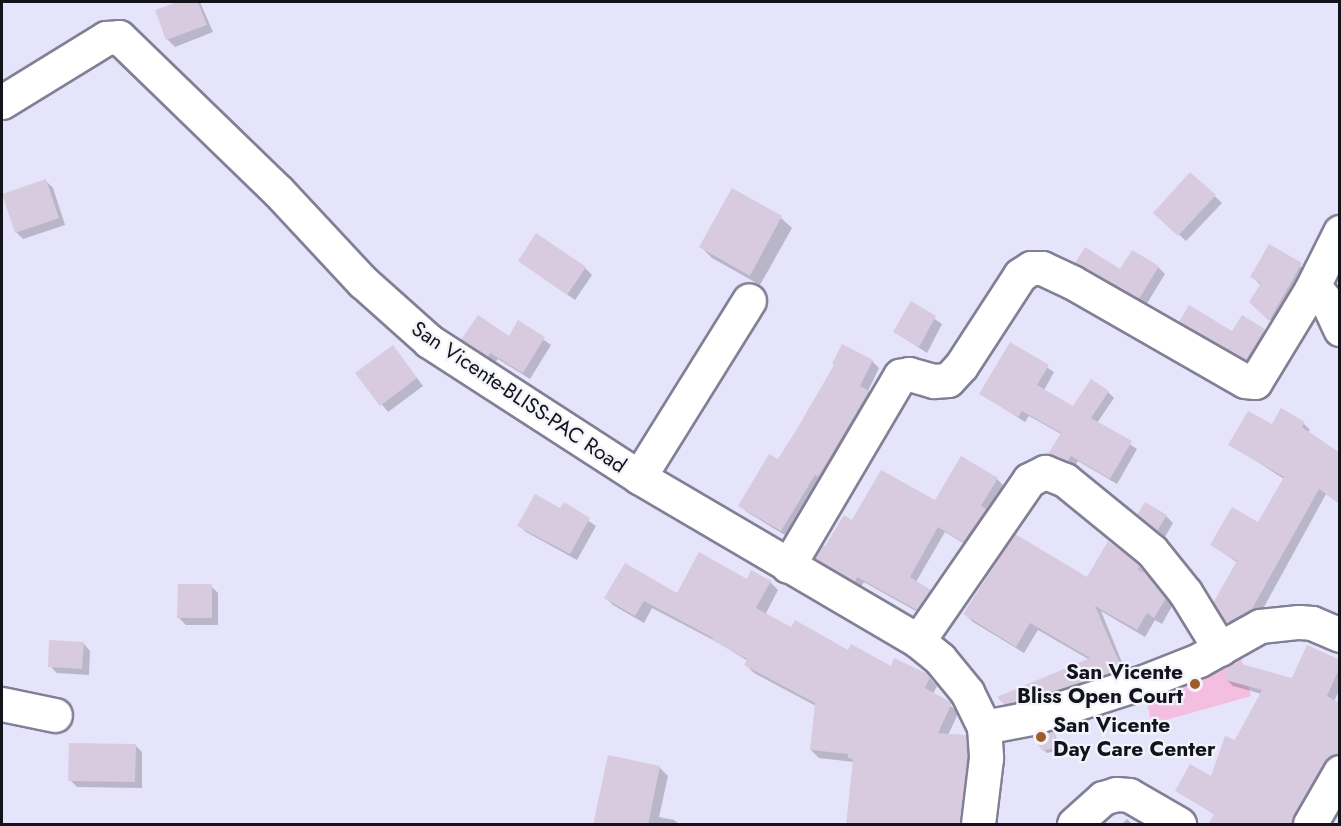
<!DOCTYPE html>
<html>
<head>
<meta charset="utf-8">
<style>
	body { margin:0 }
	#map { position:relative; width:1341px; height:826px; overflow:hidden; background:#e6e4fb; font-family:Jost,sans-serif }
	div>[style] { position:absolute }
	.green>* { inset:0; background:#f3bedf }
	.shadow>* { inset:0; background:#0003 }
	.building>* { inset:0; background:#d8cadf }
	.roads { filter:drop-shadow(2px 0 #828095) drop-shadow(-2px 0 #828095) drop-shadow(0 2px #828095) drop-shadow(0 -2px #828095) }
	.minor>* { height:33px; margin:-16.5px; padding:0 16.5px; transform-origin:16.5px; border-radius:16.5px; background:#fff }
	.dots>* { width:16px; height:16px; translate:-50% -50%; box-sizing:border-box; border:3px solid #f3f3fc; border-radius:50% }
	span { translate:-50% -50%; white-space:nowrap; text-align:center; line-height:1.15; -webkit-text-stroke:4.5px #f3f3fc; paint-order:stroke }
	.street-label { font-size:21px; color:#13131b }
	.poi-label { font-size:21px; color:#13131b; font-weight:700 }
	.right { translate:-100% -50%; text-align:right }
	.left { translate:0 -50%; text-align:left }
	.frame { position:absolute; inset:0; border:3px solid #13131b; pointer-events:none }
</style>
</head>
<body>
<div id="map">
	<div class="green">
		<div style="clip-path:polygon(1238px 645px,1251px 696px,1152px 724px,1139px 672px)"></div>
	</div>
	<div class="shadow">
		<div style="clip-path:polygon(182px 2px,200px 2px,213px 32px,175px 47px,168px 40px,157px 11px)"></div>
		<div style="clip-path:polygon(1191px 174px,1222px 203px,1186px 241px,1156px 213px)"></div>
		<div style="clip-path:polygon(46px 181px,53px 188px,65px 225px,23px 239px,16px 232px)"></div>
		<div style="clip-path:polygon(733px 190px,781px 218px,792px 228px,760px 285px,712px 258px,701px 247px)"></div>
		<div style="clip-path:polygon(1270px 246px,1307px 271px,1276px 325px,1251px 302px,1261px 285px,1252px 277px)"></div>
		<div style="clip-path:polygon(520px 261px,585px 268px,592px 275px,575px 300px)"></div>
		<div style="clip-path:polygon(1077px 263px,1121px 271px,1158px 267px,1165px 274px,1146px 305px,1084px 270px)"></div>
		<div style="clip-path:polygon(911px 303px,942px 324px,927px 353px,895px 332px)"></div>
		<div style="clip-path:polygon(1242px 317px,1271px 337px,1254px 366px,1188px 328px,1181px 321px,1233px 333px)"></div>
		<div style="clip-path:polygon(519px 322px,551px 345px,530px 379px,498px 359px,495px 362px,463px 339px,509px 338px)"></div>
		<div style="clip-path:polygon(1011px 344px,1054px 372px,1044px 390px,1073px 408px,1108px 392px,1114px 398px,1097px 423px,1137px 449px,1117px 484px,1078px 461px,1075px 466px,1056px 460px,1050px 454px,1061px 434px,1029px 416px,1025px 422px,981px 394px)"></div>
		<div style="clip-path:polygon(393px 347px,423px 386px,388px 412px,357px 373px)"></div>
		<div style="clip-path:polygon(872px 361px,879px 368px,868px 391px,875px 399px,788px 537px,747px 512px,740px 505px)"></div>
		<div style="clip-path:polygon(1304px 424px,1310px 430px,1308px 433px,1340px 454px,1340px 504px,1326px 494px,1259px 616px,1234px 629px,1215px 602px,1238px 563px,1212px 545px,1259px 524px,1284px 479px,1230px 444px,1272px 426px)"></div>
		<div style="clip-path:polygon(997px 479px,1003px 485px,987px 512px,991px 516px,970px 547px,945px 532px,916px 582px,936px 597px,923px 615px,864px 582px,861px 587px,816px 558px,852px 522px,935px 502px)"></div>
		<div style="clip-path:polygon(564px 504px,596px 526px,577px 560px,526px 532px,519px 525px,561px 510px)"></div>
		<div style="clip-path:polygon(1166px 516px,1173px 523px,1165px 537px,1146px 521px)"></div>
		<div style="clip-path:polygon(1138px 565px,1172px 606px,1162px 624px,1155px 620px,1145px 637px,1101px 611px,1128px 677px,1012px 711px,1005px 703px,1090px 660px,1038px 630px,1024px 653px,973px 622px,965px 614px)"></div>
		<div style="clip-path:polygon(747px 581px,770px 582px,778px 590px,765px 615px,792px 629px,891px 668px,927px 675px,937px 686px,933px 694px,959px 712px,948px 735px,965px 736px,973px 744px,967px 824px,848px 824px,854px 762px,819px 758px,811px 750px,816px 706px,754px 673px,746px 665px,748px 661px,717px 642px,652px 608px,644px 623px,613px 605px,606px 598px,677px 595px)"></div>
		<div style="clip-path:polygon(211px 586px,218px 593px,218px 625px,186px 625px,179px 618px)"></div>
		<div style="clip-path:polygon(84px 644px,90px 651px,89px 675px,57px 673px,50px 666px)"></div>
		<div style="clip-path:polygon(1340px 661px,1340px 689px,1334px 701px,1340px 706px,1340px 762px,1300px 824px,1209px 824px,1215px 815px,1177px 790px,1212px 779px,1262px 694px,1233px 686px,1226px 679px,1293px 679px)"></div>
		<div style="clip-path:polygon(1054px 732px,1061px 750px,1047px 753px,1044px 750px)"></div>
		<div style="clip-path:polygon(135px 745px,142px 752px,142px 788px,77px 787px,70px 780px)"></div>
		<div style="clip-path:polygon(609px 757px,660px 768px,668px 776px,659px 817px,674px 820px,679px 824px,595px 824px)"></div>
		<div style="clip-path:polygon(1127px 819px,1132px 824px,1122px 824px)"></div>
	</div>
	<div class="building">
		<div style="clip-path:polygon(177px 2px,198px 2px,207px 25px,166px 40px,155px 10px)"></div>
		<div style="clip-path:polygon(1190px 172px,1216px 195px,1178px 236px,1153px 213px)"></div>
		<div style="clip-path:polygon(46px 179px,59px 218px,15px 233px,2px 194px)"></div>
		<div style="clip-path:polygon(732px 188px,782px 216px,750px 276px,699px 247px)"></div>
		<div style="clip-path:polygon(536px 233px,586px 267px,567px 295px,518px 261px)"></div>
		<div style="clip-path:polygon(1269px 244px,1302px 263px,1269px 321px,1249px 302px,1261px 283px,1250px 277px)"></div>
		<div style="clip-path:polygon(1085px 247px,1120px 269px,1132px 250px,1159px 266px,1139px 299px,1075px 263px)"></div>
		<div style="clip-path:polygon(911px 301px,936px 316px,919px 347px,893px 332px)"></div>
		<div style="clip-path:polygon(1189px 305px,1232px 331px,1242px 315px,1265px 329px,1246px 360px,1179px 322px)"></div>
		<div style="clip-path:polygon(478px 315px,509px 336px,518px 320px,545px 337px,523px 373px,490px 353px,488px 357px,461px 340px)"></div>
		<div style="clip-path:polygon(1010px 342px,1049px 365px,1037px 385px,1073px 406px,1091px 379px,1109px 391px,1091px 418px,1132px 441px,1110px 479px,1071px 456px,1068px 461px,1048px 454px,1061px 433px,1022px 411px,1018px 417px,979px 394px)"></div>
		<div style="clip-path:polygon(842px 344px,873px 360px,860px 386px,869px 391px,818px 477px,815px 475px,781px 531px,738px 506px,769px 454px,778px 459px,797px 429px,834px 365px,832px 364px)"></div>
		<div style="clip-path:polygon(393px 345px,417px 378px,380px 406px,355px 373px)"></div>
		<div style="clip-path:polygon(1281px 408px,1305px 422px,1302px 427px,1340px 453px,1340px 504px,1319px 489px,1252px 609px,1226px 623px,1213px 603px,1237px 561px,1210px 545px,1232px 507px,1258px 522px,1284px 477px,1228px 445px,1248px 411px,1272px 424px)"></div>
		<div style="clip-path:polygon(961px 456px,998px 478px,981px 506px,986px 509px,963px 542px,938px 527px,910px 577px,931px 590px,917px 610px,857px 577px,855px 582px,814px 558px,822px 545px,825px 546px,844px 515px,852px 520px,881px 470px,935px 500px)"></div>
		<div style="clip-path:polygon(535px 494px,560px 508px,564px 502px,590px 518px,570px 554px,517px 526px)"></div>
		<div style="clip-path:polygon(1145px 502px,1167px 515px,1157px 531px,1137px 515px)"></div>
		<div style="clip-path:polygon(1015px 534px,1087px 577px,1108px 541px,1139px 564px,1138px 570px,1148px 575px,1166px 598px,1154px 618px,1147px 613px,1137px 630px,1095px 606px,1122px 669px,1026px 700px,1004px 704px,997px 697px,1090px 658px,1030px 623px,1016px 647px,963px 614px)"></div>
		<div style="clip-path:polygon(699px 552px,747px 579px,751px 570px,771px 581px,756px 608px,791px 627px,795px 620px,848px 650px,851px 644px,891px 666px,894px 658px,928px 674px,930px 677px,925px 688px,952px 703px,938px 733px,966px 735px,967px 757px,960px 825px,846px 825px,853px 759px,848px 758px,848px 754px,810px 750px,815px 703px,744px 665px,747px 659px,712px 640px,713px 638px,644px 601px,635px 616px,604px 598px,625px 563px,677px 593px)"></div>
		<div style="clip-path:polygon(178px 584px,212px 584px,212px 618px,177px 618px)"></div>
		<div style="clip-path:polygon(49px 640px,84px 642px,82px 669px,48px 667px)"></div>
		<div style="clip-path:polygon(1307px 645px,1340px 660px,1340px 667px,1327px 696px,1340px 703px,1340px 753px,1330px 756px,1324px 763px,1294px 815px,1291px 825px,1208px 825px,1214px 814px,1175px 791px,1190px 764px,1211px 776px,1225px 736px,1235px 740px,1262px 690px,1225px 680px,1229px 665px,1234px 662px,1292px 678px)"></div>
		<div style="clip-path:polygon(1054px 730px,1058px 747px,1043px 751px,1031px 737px)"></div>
		<div style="clip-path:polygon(69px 743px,136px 744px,135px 782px,68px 781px)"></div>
		<div style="clip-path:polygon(608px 755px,660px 766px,648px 825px,593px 825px)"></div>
	</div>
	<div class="roads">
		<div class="minor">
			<div style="left:2px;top:102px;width:122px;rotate:-31.6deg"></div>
			<div style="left:106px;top:38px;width:13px;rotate:-4deg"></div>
			<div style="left:119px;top:37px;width:221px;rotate:44.1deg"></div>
			<div style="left:278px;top:191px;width:125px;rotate:47deg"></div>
			<div style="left:363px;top:282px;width:89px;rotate:41.8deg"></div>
			<div style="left:429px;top:341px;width:250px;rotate:32.9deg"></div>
			<div style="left:639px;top:477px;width:324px;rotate:30.4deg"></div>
			<div style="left:918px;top:641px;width:28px;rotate:39deg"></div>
			<div style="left:940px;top:659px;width:43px;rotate:50.7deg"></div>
			<div style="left:967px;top:692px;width:39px;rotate:64deg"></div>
			<div style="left:984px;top:727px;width:31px;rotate:86deg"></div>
			<div style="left:986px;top:758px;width:66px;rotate:96.9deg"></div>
			<div style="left:1311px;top:290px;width:11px;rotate:27deg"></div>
			<div style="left:1321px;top:295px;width:11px;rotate:49deg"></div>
			<div style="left:1328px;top:303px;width:29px;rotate:65deg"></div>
			<div style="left:639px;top:477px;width:208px;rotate:-58.1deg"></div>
			<div style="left:788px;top:566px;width:221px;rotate:-59.5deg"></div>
			<div style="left:900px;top:376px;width:9px;rotate:-13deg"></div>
			<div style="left:909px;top:374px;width:26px;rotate:16deg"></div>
			<div style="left:934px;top:381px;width:14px;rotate:-4deg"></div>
			<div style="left:948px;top:380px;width:19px;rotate:-47deg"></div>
			<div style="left:961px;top:366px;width:108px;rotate:-57deg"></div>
			<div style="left:1020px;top:275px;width:13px;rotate:-32deg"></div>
			<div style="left:1031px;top:268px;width:11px"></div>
			<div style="left:1042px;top:268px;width:33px;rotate:25deg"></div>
			<div style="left:1072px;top:282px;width:199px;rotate:29.8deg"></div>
			<div style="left:1245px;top:381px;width:10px;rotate:6deg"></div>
			<div style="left:1255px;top:382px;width:108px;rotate:-58.7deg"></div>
			<div style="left:1311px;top:290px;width:65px;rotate:-63.4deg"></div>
			<div style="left:918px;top:641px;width:196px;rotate:-55.4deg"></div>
			<div style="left:1029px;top:480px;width:18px;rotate:-27deg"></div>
			<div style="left:1045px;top:472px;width:22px;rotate:22deg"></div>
			<div style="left:1065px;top:480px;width:112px;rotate:39.2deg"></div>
			<div style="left:1152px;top:551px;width:53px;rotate:51.2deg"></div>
			<div style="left:1185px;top:592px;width:67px;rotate:58.4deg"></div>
			<div style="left:2px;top:704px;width:54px;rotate:11.7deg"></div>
			<div style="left:984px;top:727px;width:48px;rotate:-10.8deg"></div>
			<div style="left:1031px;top:718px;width:118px;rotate:-17.8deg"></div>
			<div style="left:1143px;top:682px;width:60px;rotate:-21.4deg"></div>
			<div style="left:1199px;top:660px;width:70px;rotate:-29.1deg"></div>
			<div style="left:1260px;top:626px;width:39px;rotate:-6deg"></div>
			<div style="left:1299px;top:622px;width:13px;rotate:4deg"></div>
			<div style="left:1312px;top:623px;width:30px;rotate:23deg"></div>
			<div style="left:1074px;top:824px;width:39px;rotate:-42deg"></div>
			<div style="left:1103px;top:798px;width:14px;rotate:-17deg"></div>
			<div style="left:1116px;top:794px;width:13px;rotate:4deg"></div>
			<div style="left:1129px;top:795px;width:58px;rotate:30.1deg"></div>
			<div style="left:1310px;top:824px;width:60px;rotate:-60deg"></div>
		</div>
	</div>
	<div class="dots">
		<div style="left:1195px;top:684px;background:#9e5d28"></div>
		<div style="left:1041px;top:737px;background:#9e5d28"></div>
	</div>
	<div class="street-label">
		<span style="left:519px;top:397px;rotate:34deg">San Vicente-BLISS-PAC Road</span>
	</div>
	<div class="poi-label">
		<span class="right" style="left:1183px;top:684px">San Vicente<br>Bliss Open Court</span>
		<span class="left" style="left:1053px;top:737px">San Vicente<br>Day Care Center</span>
	</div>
	<div class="frame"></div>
</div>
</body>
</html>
